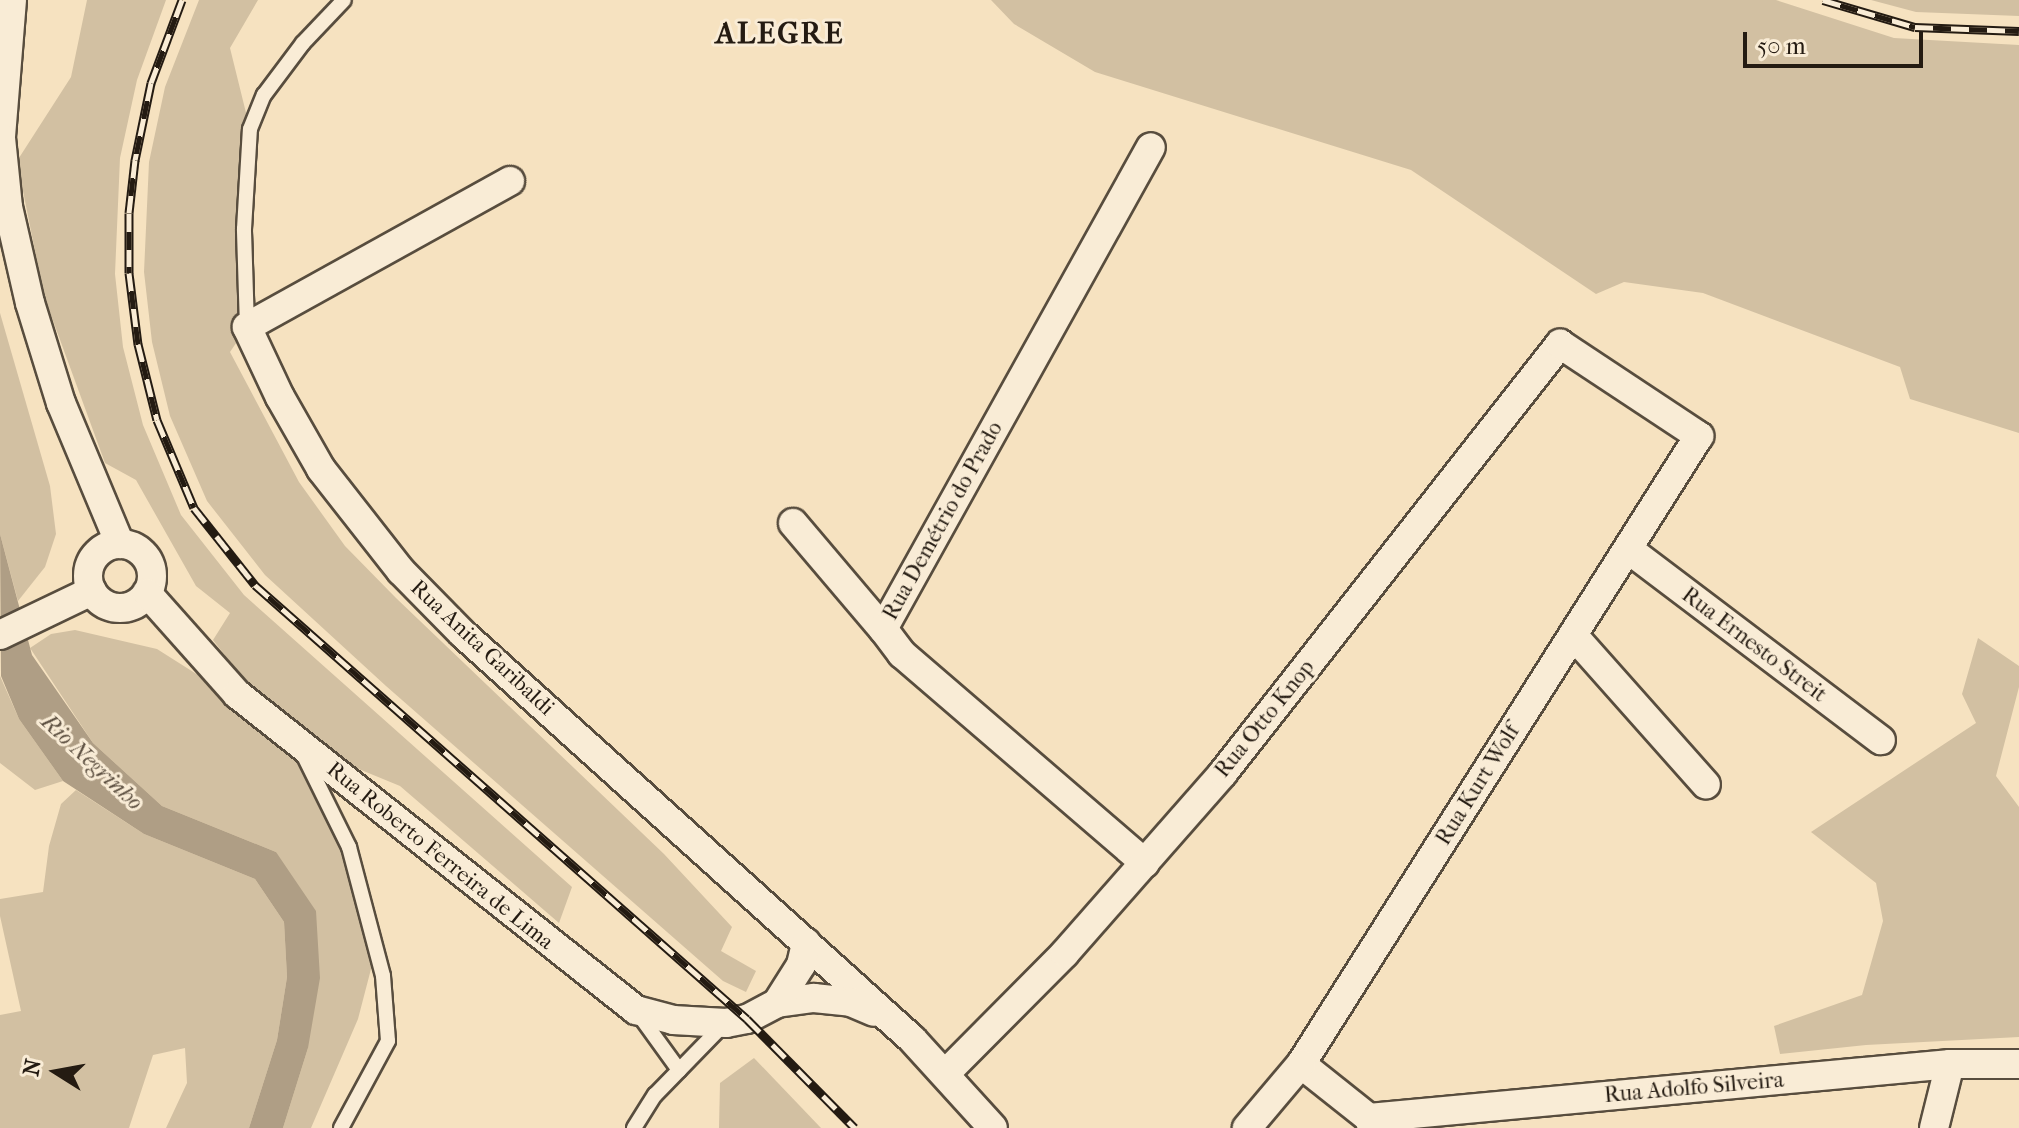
<!DOCTYPE html>
<html>
<head>
<meta charset="utf-8">
<style>
	body { margin:0 }
	#map { position:relative; width:2019px; height:1128px; overflow:hidden; background:#f6e2c0; font-family:"IM FELL French Canon",serif }
	div>[style] { position:absolute }
	.green>* { inset:0; background:#d2c0a2 }
	.water>* { inset:0; background:#af9e85 }
	.roads { filter:drop-shadow(2px 0 #584d3e) drop-shadow(-2px 0 #584d3e) drop-shadow(0 2px #584d3e) drop-shadow(0 -2px #584d3e) }
	.lane>* { height:14px; margin:-7px; padding:0 7px; transform-origin:7px; border-radius:7px; background:#f9ecd6 }
	.street>* { height:28px; margin:-14px; padding:0 14px; transform-origin:14px; border-radius:14px; background:#f9ecd6 }
	.street>.ring { margin:-14px; padding:0; box-sizing:content-box; background:none; border:28px solid #f9ecd6; border-radius:50% }
	.rail>* { height:9px; margin-top:-4.5px; transform-origin:0; background:repeating-linear-gradient(90deg,#f9ecd6 0 18px,#241b12 0 36px); box-sizing:border-box; border-block:2px solid #241b12 }
	span { translate:-50% -50%; white-space:nowrap; text-align:center; line-height:1.15; -webkit-text-stroke:6px #f9ecd6; paint-order:stroke }
	.street-label { font-size:22px; color:#241b12 }
	.water-label { font-size:24px; color:#5c4f40; font-style:italic }
	.district-label { font-size:30px; color:#241b12; font-weight:700; letter-spacing:2px }
	.north { position:absolute; left:16px; top:1032px; width:80px; height:80px; -webkit-text-stroke:6px #f9ecd6; paint-order:stroke; rotate:281deg; font-size:22px; font-weight:700; line-height:32px; text-align:center; color:#241b12 }
	.north::after { content:''; display:block; margin:auto; width:28px; height:36px; background:#241b12; clip-path:polygon(50% 0,100% 100%,50% 72%,0 100%) }
	.scale { position:absolute; left:1743px; top:32px; width:180px; height:36px; box-sizing:border-box; border:4px solid #241b12; border-top:0; padding-left:10px; font-size:24px; line-height:28px; white-space:nowrap; color:#241b12; -webkit-text-stroke:6px #f9ecd6; paint-order:stroke }
</style>
</head>
<body>
<div id="map">
	<div class="green">
		<div style="clip-path:polygon(87px 0,166px 0,137px 80px,120px 158px,115px 274px,123px 347px,143px 425px,181px 515px,244px 595px,572px 887px,559px 923px,400px 786px,349px 765px,252px 690px,213px 640px,230px 613px,196px 586px,136px 480px,105px 463px,44px 296px,17px 161px,71px 77px)"></div>
		<div style="clip-path:polygon(199px 0,258px 0,230px 48px,250px 129px,247px 327px,230px 352px,299px 482px,345px 546px,396px 598px,664px 854px,732px 927px,721px 951px,756px 971px,746px 992px,723px 981px,386px 686px,265px 575px,207px 501px,170px 416px,152px 342px,144px 272px,149px 162px,165px 87px)"></div>
		<div style="clip-path:polygon(991px 0,1776px 0,1894px 38px,2019px 45px,2019px 433px,1910px 399px,1900px 367px,1703px 293px,1624px 282px,1596px 294px,1411px 170px,1095px 72px,1014px 24px)"></div>
		<div style="clip-path:polygon(1871px 0,2019px 0,2019px 16px,1916px 12px)"></div>
		<div style="clip-path:polygon(0 313px,50px 486px,56px 534px,45px 567px,18px 601px,0 534px)"></div>
		<div style="clip-path:polygon(75px 630px,157px 649px,198px 675px,312px 772px,377px 946px,358px 1019px,311px 1128px,283px 1128px,308px 1048px,276px 852px,162px 806px,93px 743px,30px 648px,51px 634px)"></div>
		<div style="clip-path:polygon(1978px 638px,2019px 666px,2019px 687px,1996px 776px,2019px 807px,2019px 1037px,1866px 1045px,1780px 1054px,1774px 1026px,1862px 995px,1883px 921px,1876px 883px,1811px 832px,1976px 723px,1962px 694px)"></div>
		<div style="clip-path:polygon(0 676px,19px 719px,63px 781px,35px 790px,0 763px)"></div>
		<div style="clip-path:polygon(76px 790px,144px 834px,255px 879px,284px 922px,287px 977px,277px 1040px,249px 1128px,166px 1128px,187px 1083px,185px 1048px,153px 1055px,129px 1128px,0 1128px,0 1015px,21px 1011px,0 916px,0 899px,43px 892px,49px 846px,61px 804px)"></div>
		<div style="clip-path:polygon(754px 1058px,821px 1128px,719px 1128px,720px 1083px)"></div>
	</div>
	<div class="water">
		<div style="clip-path:polygon(0 534px,32px 655px,93px 743px,162px 806px,276px 852px,316px 911px,320px 978px,308px 1048px,283px 1128px,249px 1128px,277px 1040px,287px 977px,284px 922px,255px 879px,144px 834px,63px 781px,19px 719px,1px 676px)"></div>
	</div>
	<div class="roads">
		<div class="lane">
			<div style="left:247px;top:327px;width:98px;rotate:-91.8deg"></div>
			<div style="left:244px;top:229px;width:100px;rotate:-86.6deg"></div>
			<div style="left:250px;top:129px;width:37px;rotate:-68deg"></div>
			<div style="left:264px;top:95px;width:65px;rotate:-53.1deg"></div>
			<div style="left:303px;top:43px;width:59px;rotate:-46.4deg"></div>
			<div style="left:304px;top:756px;width:102px;rotate:63.7deg"></div>
			<div style="left:349px;top:847px;width:133px;rotate:75.2deg"></div>
			<div style="left:383px;top:976px;width:65px;rotate:85.6deg"></div>
			<div style="left:388px;top:1041px;width:99px;rotate:118.4deg"></div>
			<div style="left:637px;top:1012px;width:72px;rotate:54.1deg"></div>
			<div style="left:634px;top:1128px;width:39px;rotate:-58deg"></div>
			<div style="left:655px;top:1095px;width:100px;rotate:-45.8deg"></div>
		</div>
		<div class="street">
			<div style="left:12px;top:0;width:138px;rotate:94.6deg"></div>
			<div style="left:1px;top:138px;width:69px;rotate:84.2deg"></div>
			<div style="left:8px;top:207px;width:98px;rotate:77.1deg"></div>
			<div style="left:30px;top:303px;width:105px;rotate:72.8deg"></div>
			<div style="left:61px;top:403px;width:153px;rotate:67.3deg"></div>
			<div style="left:510px;top:181px;width:301px;rotate:151deg"></div>
			<div style="left:247px;top:327px;width:77px;rotate:64.8deg"></div>
			<div style="left:280px;top:397px;width:83px;rotate:60.3deg"></div>
			<div style="left:321px;top:469px;width:130px;rotate:51.9deg"></div>
			<div style="left:401px;top:571px;width:88px;rotate:45.5deg"></div>
			<div style="left:463px;top:634px;width:605px;rotate:42.05deg"></div>
			<div style="left:912px;top:1039px;width:120px;rotate:47.7deg"></div>
			<div style="left:793px;top:523px;width:139px;rotate:49.7deg"></div>
			<div class="ring" style="left:88px;top:544px;width:36px;height:36px"></div>
			<div style="left:1628px;top:549px;width:317px;rotate:37.1deg"></div>
			<div style="left:147px;top:593px;width:135px;rotate:48.3deg"></div>
			<div style="left:237px;top:694px;width:509px;rotate:38.38deg"></div>
			<div style="left:636px;top:1010px;width:38px;rotate:15deg"></div>
			<div style="left:673px;top:1020px;width:53px;rotate:3.2deg"></div>
			<div style="left:726px;top:1023px;width:21px;rotate:-11deg"></div>
			<div style="left:747px;top:1019px;width:34px;rotate:-28deg"></div>
			<div style="left:777px;top:1003px;width:37px;rotate:-8deg"></div>
			<div style="left:814px;top:998px;width:37px;rotate:6deg"></div>
			<div style="left:851px;top:1002px;width:25px;rotate:23deg"></div>
			<div style="left:0;top:635px;width:102px;rotate:-25.6deg"></div>
			<div style="left:1573px;top:635px;width:200px;rotate:48.4deg"></div>
			<div style="left:1145px;top:863px;width:321px;rotate:-139.3deg"></div>
			<div style="left:902px;top:654px;width:31px;rotate:-127deg"></div>
			<div style="left:883px;top:629px;width:551px;rotate:-60.93deg"></div>
			<div style="left:777px;top:1003px;width:45px;rotate:-57.7deg"></div>
			<div style="left:801px;top:965px;width:23px;rotate:-77deg"></div>
			<div style="left:1301px;top:1064px;width:87px;rotate:38.5deg"></div>
			<div style="left:1369px;top:1118px;width:10px;rotate:73deg"></div>
			<div style="left:946px;top:1073px;width:169px;rotate:-45.2deg"></div>
			<div style="left:1065px;top:953px;width:240px;rotate:-48.7deg"></div>
			<div style="left:1223px;top:773px;width:546px;rotate:-51.85deg"></div>
			<div style="left:1560px;top:344px;width:167px;rotate:33.5deg"></div>
			<div style="left:1699px;top:436px;width:743px;rotate:122.36deg"></div>
			<div style="left:1301px;top:1064px;width:84px;rotate:130.2deg"></div>
			<div style="left:1369px;top:1118px;width:584px;rotate:-5.31deg"></div>
			<div style="left:1950px;top:1064px;width:69px"></div>
			<div style="left:1934px;top:1128px;width:66px;rotate:-76deg"></div>
		</div>
	</div>
	<div class="rail">
		<div style="left:182px;top:0;width:89px;rotate:110.5deg"></div>
		<div style="left:151px;top:83px;width:79px;rotate:101.7deg"></div>
		<div style="left:135px;top:160px;width:53px;rotate:96.5deg"></div>
		<div style="left:129px;top:213px;width:60px;rotate:90deg"></div>
		<div style="left:129px;top:273px;width:72px;rotate:82.8deg"></div>
		<div style="left:138px;top:344px;width:78px;rotate:76deg"></div>
		<div style="left:157px;top:420px;width:95px;rotate:67.2deg"></div>
		<div style="left:194px;top:508px;width:98px;rotate:51.6deg"></div>
		<div style="left:255px;top:585px;width:656px;rotate:41.42deg"></div>
		<div style="left:747px;top:1019px;width:153px;rotate:45.3deg"></div>
		<div style="left:1823px;top:0;width:96px;rotate:16.4deg"></div>
		<div style="left:1915px;top:27px;width:104px;rotate:2.2deg"></div>
	</div>
	<div class="street-label">
		<span style="left:943px;top:521px;rotate:-61deg">Rua Demétrio do Prado</span>
		<span style="left:1754px;top:645px;rotate:37deg">Rua Ernesto Streit</span>
		<span style="left:482px;top:648px;rotate:43deg">Rua Anita Garibaldi</span>
		<span style="left:1265px;top:719px;rotate:-51deg">Rua Otto Knop</span>
		<span style="left:1478px;top:785px;rotate:-58deg">Rua Kurt Wolf</span>
		<span style="left:440px;top:856px;rotate:39deg">Rua Roberto Ferreira de Lima</span>
		<span style="left:1694px;top:1088px;rotate:-5deg">Rua Adolfo Silveira</span>
	</div>
	<div class="water-label">
		<span style="left:92px;top:762px;rotate:43deg">Rio Negrinho</span>
	</div>
	<div class="district-label">
		<span style="left:780px;top:34px">ALEGRE</span>
	</div>
	<div class="north">N</div>
	<div class="scale">50 m</div>
</div>
</body>
</html>
